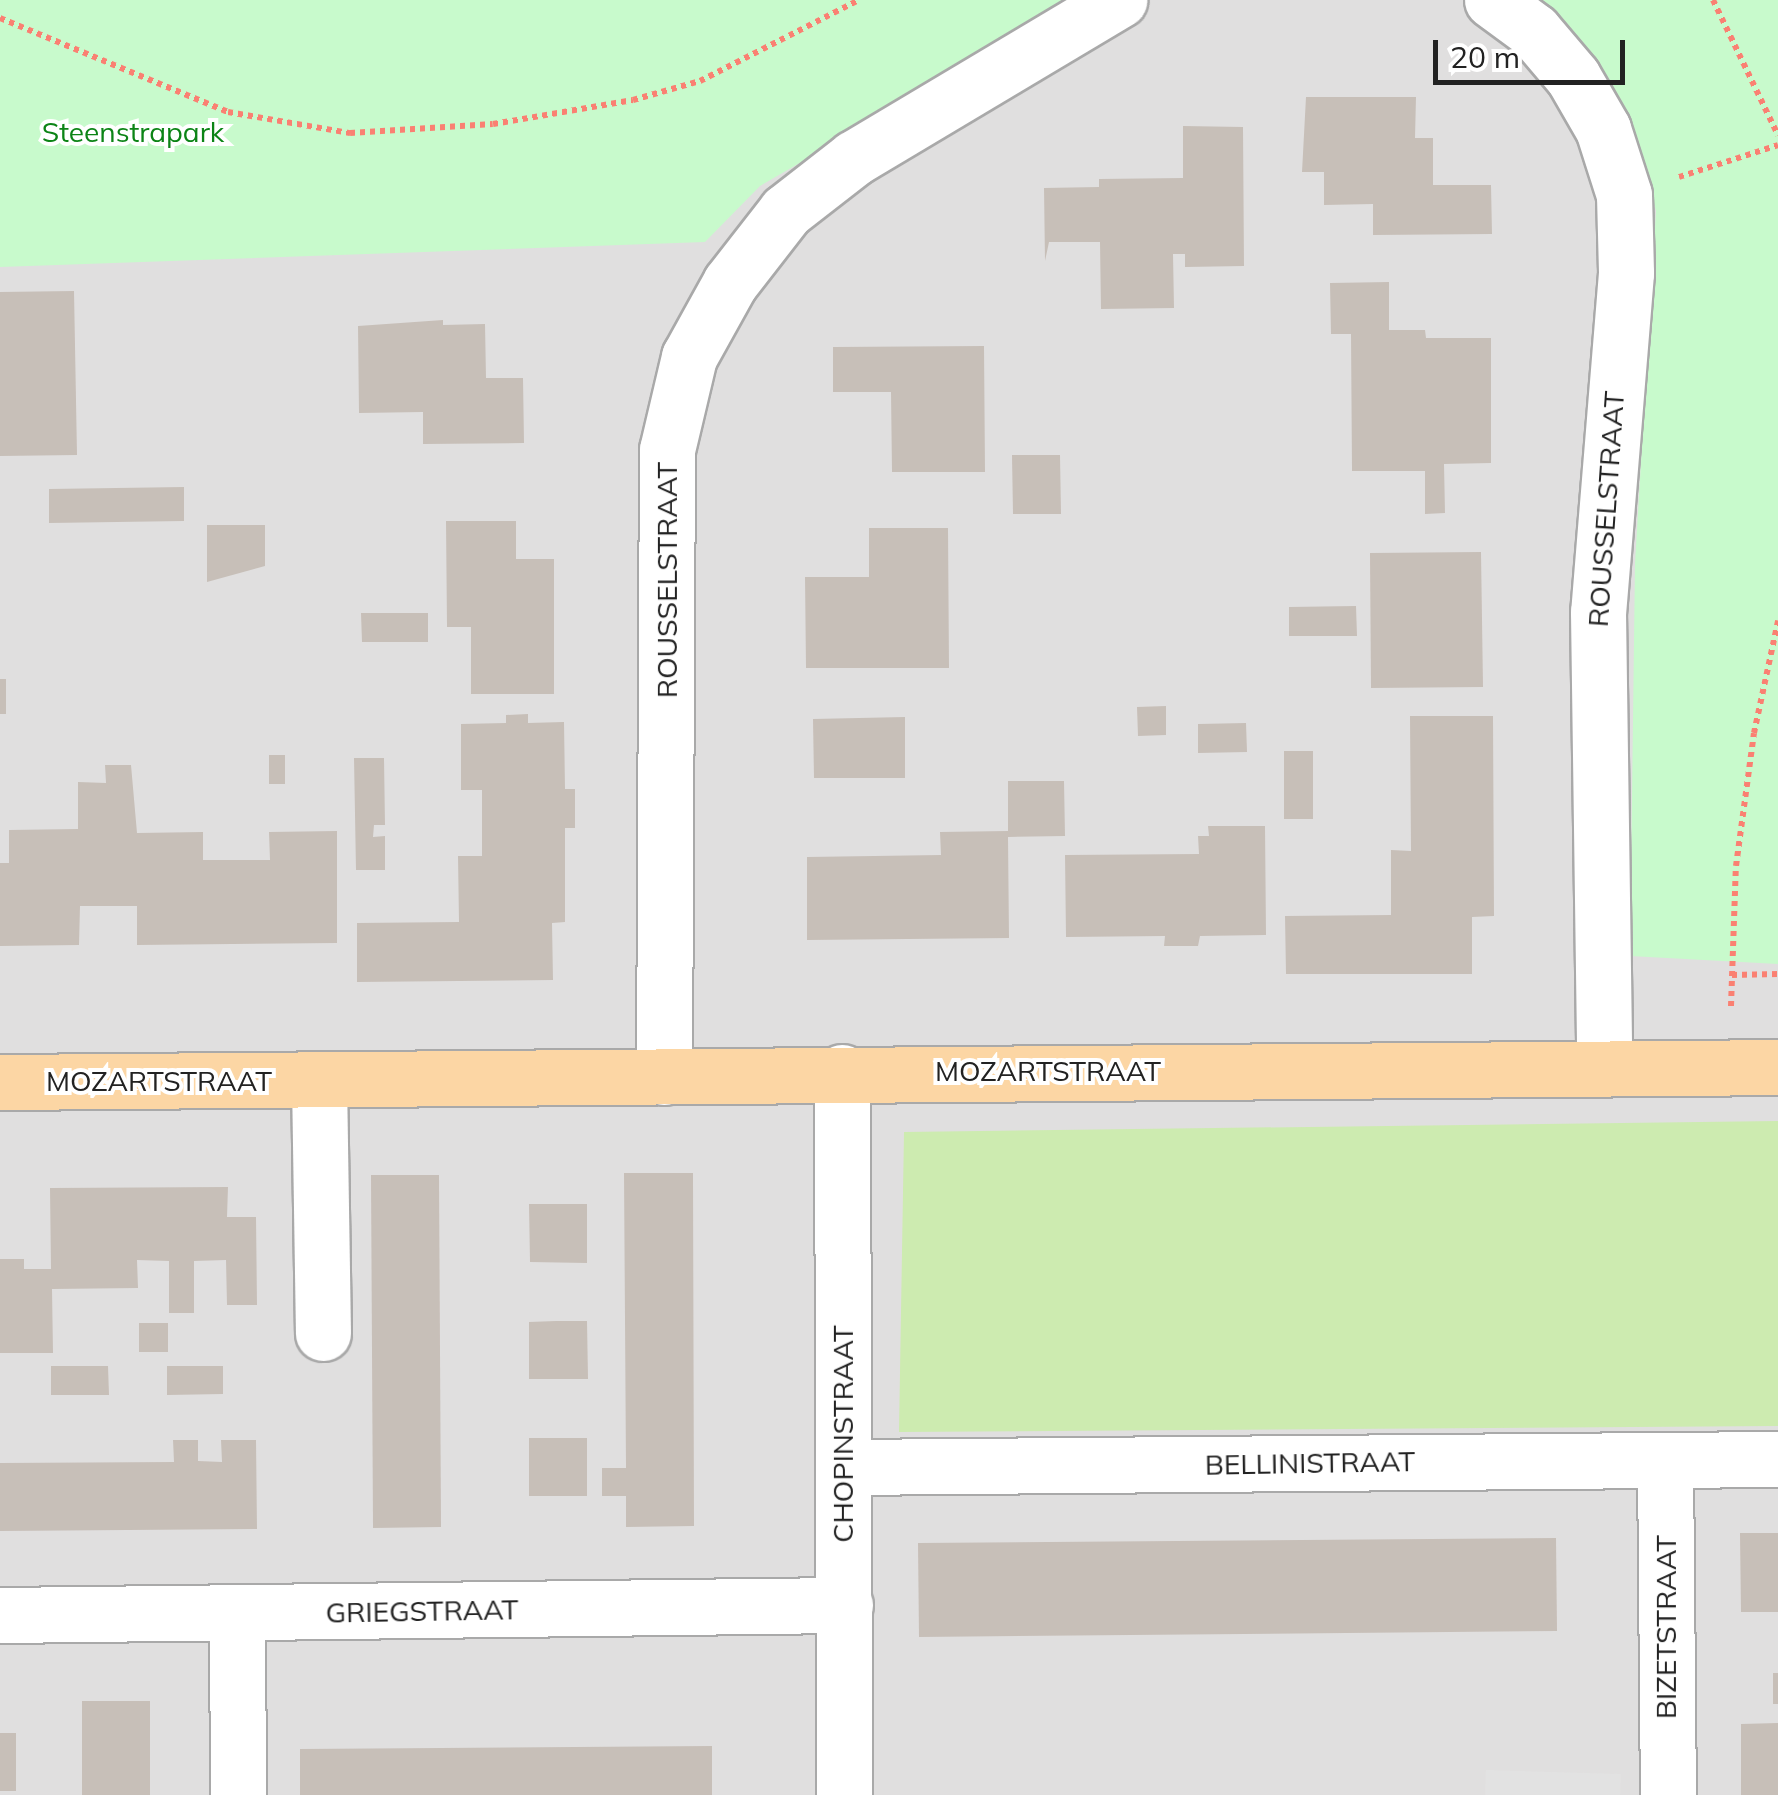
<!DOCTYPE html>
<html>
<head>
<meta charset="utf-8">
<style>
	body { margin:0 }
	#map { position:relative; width:1778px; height:1795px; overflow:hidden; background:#f2efe9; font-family:Mulish,sans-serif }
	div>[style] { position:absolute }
	.residential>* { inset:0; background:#e0dfdf }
	.grass>* { inset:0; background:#cdebb0 }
	.park>* { inset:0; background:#c8facc }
	.parking>* { inset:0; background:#e2e2e2 }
	.building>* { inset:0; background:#c7bfb8 }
	.path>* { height:6px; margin-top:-3px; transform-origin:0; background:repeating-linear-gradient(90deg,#fa8072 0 5px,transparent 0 10px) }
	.roads { filter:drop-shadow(2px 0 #a9a9a9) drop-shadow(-2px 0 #a9a9a9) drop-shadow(0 2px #a9a9a9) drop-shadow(0 -2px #a9a9a9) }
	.minor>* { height:55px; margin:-27.5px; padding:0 27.5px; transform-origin:27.5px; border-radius:27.5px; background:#fff }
	.major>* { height:55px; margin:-27.5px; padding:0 27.5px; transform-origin:27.5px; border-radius:27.5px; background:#fcd6a4 }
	span { translate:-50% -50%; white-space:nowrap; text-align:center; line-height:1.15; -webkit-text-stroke:8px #fff; paint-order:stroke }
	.park-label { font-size:28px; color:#0c8416 }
	.street-label { font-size:28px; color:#222 }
	.scale { position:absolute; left:1433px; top:40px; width:192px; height:45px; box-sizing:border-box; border:5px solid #222; border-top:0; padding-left:12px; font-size:30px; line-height:35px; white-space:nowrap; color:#222; -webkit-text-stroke:8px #fff; paint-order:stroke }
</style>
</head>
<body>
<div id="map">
	<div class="residential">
		<div style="clip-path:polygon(0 0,1778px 0,1778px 1795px,0 1795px)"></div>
	</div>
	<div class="grass">
		<div style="clip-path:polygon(1778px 1121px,1778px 1426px,899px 1432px,904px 1132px)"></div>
	</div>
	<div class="park">
		<div style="clip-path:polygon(0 0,1082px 0,760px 186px,705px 242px,0 267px)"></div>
		<div style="clip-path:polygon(1530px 0,1778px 0,1778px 964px,1630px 956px,1635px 563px,1656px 211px,1634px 133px,1600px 75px)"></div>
	</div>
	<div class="parking">
		<div style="clip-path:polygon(1486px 1770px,1621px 1774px,1620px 1795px,1485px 1795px)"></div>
	</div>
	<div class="building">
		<div style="clip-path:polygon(1306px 97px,1416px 97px,1415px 138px,1433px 138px,1433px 185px,1491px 185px,1492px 234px,1373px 235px,1373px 204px,1324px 205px,1324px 172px,1302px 172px)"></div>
		<div style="clip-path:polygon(1183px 126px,1243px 127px,1244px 266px,1185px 267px,1185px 254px,1173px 254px,1174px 308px,1101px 309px,1100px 242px,1049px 242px,1045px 261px,1044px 188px,1099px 187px,1099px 179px,1183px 178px)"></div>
		<div style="clip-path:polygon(1389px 282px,1389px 330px,1425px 330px,1426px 338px,1491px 338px,1491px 463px,1444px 464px,1445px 513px,1425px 514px,1425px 471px,1352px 471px,1351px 334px,1331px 334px,1330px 283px)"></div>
		<div style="clip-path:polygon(74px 291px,77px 455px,0 456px,0 292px)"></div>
		<div style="clip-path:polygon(443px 320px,443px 325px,485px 324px,486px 378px,523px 378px,524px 443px,423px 444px,423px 412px,359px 413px,358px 326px)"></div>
		<div style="clip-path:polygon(984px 346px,985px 472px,892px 472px,891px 392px,833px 392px,833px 347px)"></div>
		<div style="clip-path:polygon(1012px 455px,1060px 455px,1061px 514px,1013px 514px)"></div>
		<div style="clip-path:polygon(184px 487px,184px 521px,49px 523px,49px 489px)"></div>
		<div style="clip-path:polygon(446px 521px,516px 521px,516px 559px,554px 559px,554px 694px,471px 694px,471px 627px,447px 627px)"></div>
		<div style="clip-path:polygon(207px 525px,265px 525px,265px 566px,207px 582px)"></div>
		<div style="clip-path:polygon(869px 528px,948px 528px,949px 668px,806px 668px,805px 577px,869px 577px)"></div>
		<div style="clip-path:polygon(1481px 552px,1483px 687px,1371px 688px,1370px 553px)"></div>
		<div style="clip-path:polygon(1356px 606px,1357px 636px,1289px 636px,1289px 607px)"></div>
		<div style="clip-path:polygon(361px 613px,428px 613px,428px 642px,362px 642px)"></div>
		<div style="clip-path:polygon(0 679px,6px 679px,6px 714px,0 714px)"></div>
		<div style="clip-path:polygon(1166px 706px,1166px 735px,1138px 736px,1137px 707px)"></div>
		<div style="clip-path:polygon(528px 714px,528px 723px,564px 722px,565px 789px,575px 789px,575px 828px,565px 828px,565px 922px,552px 923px,553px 980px,357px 982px,357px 923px,459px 922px,458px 856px,482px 856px,482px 790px,461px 790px,461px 724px,506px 723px,506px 715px)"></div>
		<div style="clip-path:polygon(1410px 716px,1493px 716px,1494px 916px,1472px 917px,1472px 974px,1286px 974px,1285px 916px,1391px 915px,1391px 850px,1411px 851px)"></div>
		<div style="clip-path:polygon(905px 717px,905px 778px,814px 778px,813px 719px)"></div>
		<div style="clip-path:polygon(1246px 723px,1247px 752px,1198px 753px,1198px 724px)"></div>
		<div style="clip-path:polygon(1284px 751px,1313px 751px,1313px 819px,1284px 819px)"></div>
		<div style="clip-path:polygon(269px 755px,285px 755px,285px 784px,269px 784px)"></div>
		<div style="clip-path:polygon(354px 758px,384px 758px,385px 825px,374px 825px,373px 837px,385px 836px,385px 870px,356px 870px)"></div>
		<div style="clip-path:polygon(105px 765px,131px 765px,137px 833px,203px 832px,203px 860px,270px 860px,269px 832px,337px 831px,337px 943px,137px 945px,137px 906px,80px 906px,79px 945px,0 946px,0 863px,9px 863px,9px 830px,78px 829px,78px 782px,106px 783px)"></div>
		<div style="clip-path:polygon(1008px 781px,1064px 781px,1065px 836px,1008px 837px,1009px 938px,807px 940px,807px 857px,941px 855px,940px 832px,1008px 831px)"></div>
		<div style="clip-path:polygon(1208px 826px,1265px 826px,1266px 935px,1200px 936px,1198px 946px,1164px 946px,1165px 936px,1066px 937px,1065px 855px,1199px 854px,1198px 836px,1209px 836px)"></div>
		<div style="clip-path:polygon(624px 1173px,693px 1173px,694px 1526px,626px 1527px,626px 1496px,602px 1496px,602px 1468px,626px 1468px)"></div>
		<div style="clip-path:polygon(371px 1175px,439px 1175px,441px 1527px,373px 1528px)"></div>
		<div style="clip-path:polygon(228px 1187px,227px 1217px,256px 1217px,257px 1305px,227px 1305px,226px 1260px,194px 1261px,194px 1313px,169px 1313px,169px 1261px,137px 1260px,138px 1288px,52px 1289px,53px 1353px,0 1353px,0 1259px,24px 1259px,24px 1269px,51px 1269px,50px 1188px)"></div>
		<div style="clip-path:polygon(529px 1204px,587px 1204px,587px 1263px,530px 1262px)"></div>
		<div style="clip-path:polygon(556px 1321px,587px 1321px,588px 1379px,529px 1379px,529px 1322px)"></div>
		<div style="clip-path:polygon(139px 1323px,168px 1323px,168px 1352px,139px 1352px)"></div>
		<div style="clip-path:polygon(51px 1366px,108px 1366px,109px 1395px,51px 1395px)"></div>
		<div style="clip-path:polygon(167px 1366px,223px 1366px,223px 1394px,167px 1395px)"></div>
		<div style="clip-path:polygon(529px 1438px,587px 1438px,587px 1496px,529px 1496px)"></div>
		<div style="clip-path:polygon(173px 1440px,198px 1440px,198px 1461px,222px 1462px,221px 1440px,256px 1440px,257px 1529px,0 1531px,0 1463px,174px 1462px)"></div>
		<div style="clip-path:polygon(1740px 1533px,1778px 1533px,1778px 1612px,1741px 1612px)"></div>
		<div style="clip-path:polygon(1556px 1538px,1557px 1631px,919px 1637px,918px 1543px)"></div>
		<div style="clip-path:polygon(1773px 1673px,1778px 1673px,1778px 1704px,1773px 1704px)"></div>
		<div style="clip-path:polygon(82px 1701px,150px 1701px,150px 1795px,82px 1795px)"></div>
		<div style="clip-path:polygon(1778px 1723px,1778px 1795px,1741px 1795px,1741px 1724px)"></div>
		<div style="clip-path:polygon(0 1733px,16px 1733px,16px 1791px,0 1791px)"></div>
		<div style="clip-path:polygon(712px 1746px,712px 1795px,300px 1795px,300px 1749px)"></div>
	</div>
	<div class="path">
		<div style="left:1713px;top:0;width:150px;rotate:64.3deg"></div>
		<div style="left:0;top:18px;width:247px;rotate:22.4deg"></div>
		<div style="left:228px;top:112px;width:124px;rotate:9.8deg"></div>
		<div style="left:350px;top:133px;width:143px;rotate:-3.6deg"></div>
		<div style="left:493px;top:124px;width:142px;rotate:-9.7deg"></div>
		<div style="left:633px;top:100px;width:70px;rotate:-15.8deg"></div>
		<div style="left:700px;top:81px;width:178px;rotate:-27deg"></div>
		<div style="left:1679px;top:177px;width:104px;rotate:-17.9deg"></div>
		<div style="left:1732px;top:975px;width:46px;rotate:-1.2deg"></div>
		<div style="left:1731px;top:1006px;width:140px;rotate:-88deg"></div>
		<div style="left:1736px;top:866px;width:134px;rotate:-82.3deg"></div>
		<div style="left:1754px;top:733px;width:115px;rotate:-77.9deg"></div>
	</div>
	<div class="roads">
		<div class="minor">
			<div style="left:1492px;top:0;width:52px;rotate:36.4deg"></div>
			<div style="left:1534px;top:31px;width:60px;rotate:49.7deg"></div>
			<div style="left:1573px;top:77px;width:60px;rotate:60deg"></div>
			<div style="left:1603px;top:129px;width:69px;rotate:72.3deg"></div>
			<div style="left:1624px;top:195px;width:78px;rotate:88.5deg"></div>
			<div style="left:1626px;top:273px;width:340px;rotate:94.7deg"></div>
			<div style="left:1598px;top:612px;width:454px;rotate:89.2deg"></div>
			<div style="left:842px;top:1072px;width:723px;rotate:89.84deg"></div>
			<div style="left:664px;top:1077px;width:627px;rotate:-89.73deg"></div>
			<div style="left:667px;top:450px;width:96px;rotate:-76.7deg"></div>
			<div style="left:689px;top:357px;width:85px;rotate:-61deg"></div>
			<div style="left:730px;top:283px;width:91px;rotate:-52.1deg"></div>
			<div style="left:786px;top:211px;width:86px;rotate:-37.9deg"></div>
			<div style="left:854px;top:158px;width:309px;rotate:-30.8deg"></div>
			<div style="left:319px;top:1080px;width:253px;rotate:89.1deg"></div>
			<div style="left:1665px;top:1460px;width:335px;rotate:89.5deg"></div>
			<div style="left:843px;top:1467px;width:935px;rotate:-0.49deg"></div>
			<div style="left:237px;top:1612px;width:183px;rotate:89.7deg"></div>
			<div style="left:0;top:1615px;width:845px;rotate:-0.68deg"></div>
		</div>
		<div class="major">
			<div style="left:0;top:1082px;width:1778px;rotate:-0.48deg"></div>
		</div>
	</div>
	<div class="park-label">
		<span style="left:133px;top:132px">Steenstrapark</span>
	</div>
	<div class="street-label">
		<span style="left:1606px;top:509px;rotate:-86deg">ROUSSELSTRAAT</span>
		<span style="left:667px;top:580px;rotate:-90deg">ROUSSELSTRAAT</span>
		<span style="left:1048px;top:1071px">MOZARTSTRAAT</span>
		<span style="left:159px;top:1081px">MOZARTSTRAAT</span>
		<span style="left:843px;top:1434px;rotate:-90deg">CHOPINSTRAAT</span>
		<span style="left:1310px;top:1463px;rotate:-1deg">BELLINISTRAAT</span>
		<span style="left:422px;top:1611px;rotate:-1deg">GRIEGSTRAAT</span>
		<span style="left:1666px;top:1627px;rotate:-90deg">BIZETSTRAAT</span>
	</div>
	<div class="scale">20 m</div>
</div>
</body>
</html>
